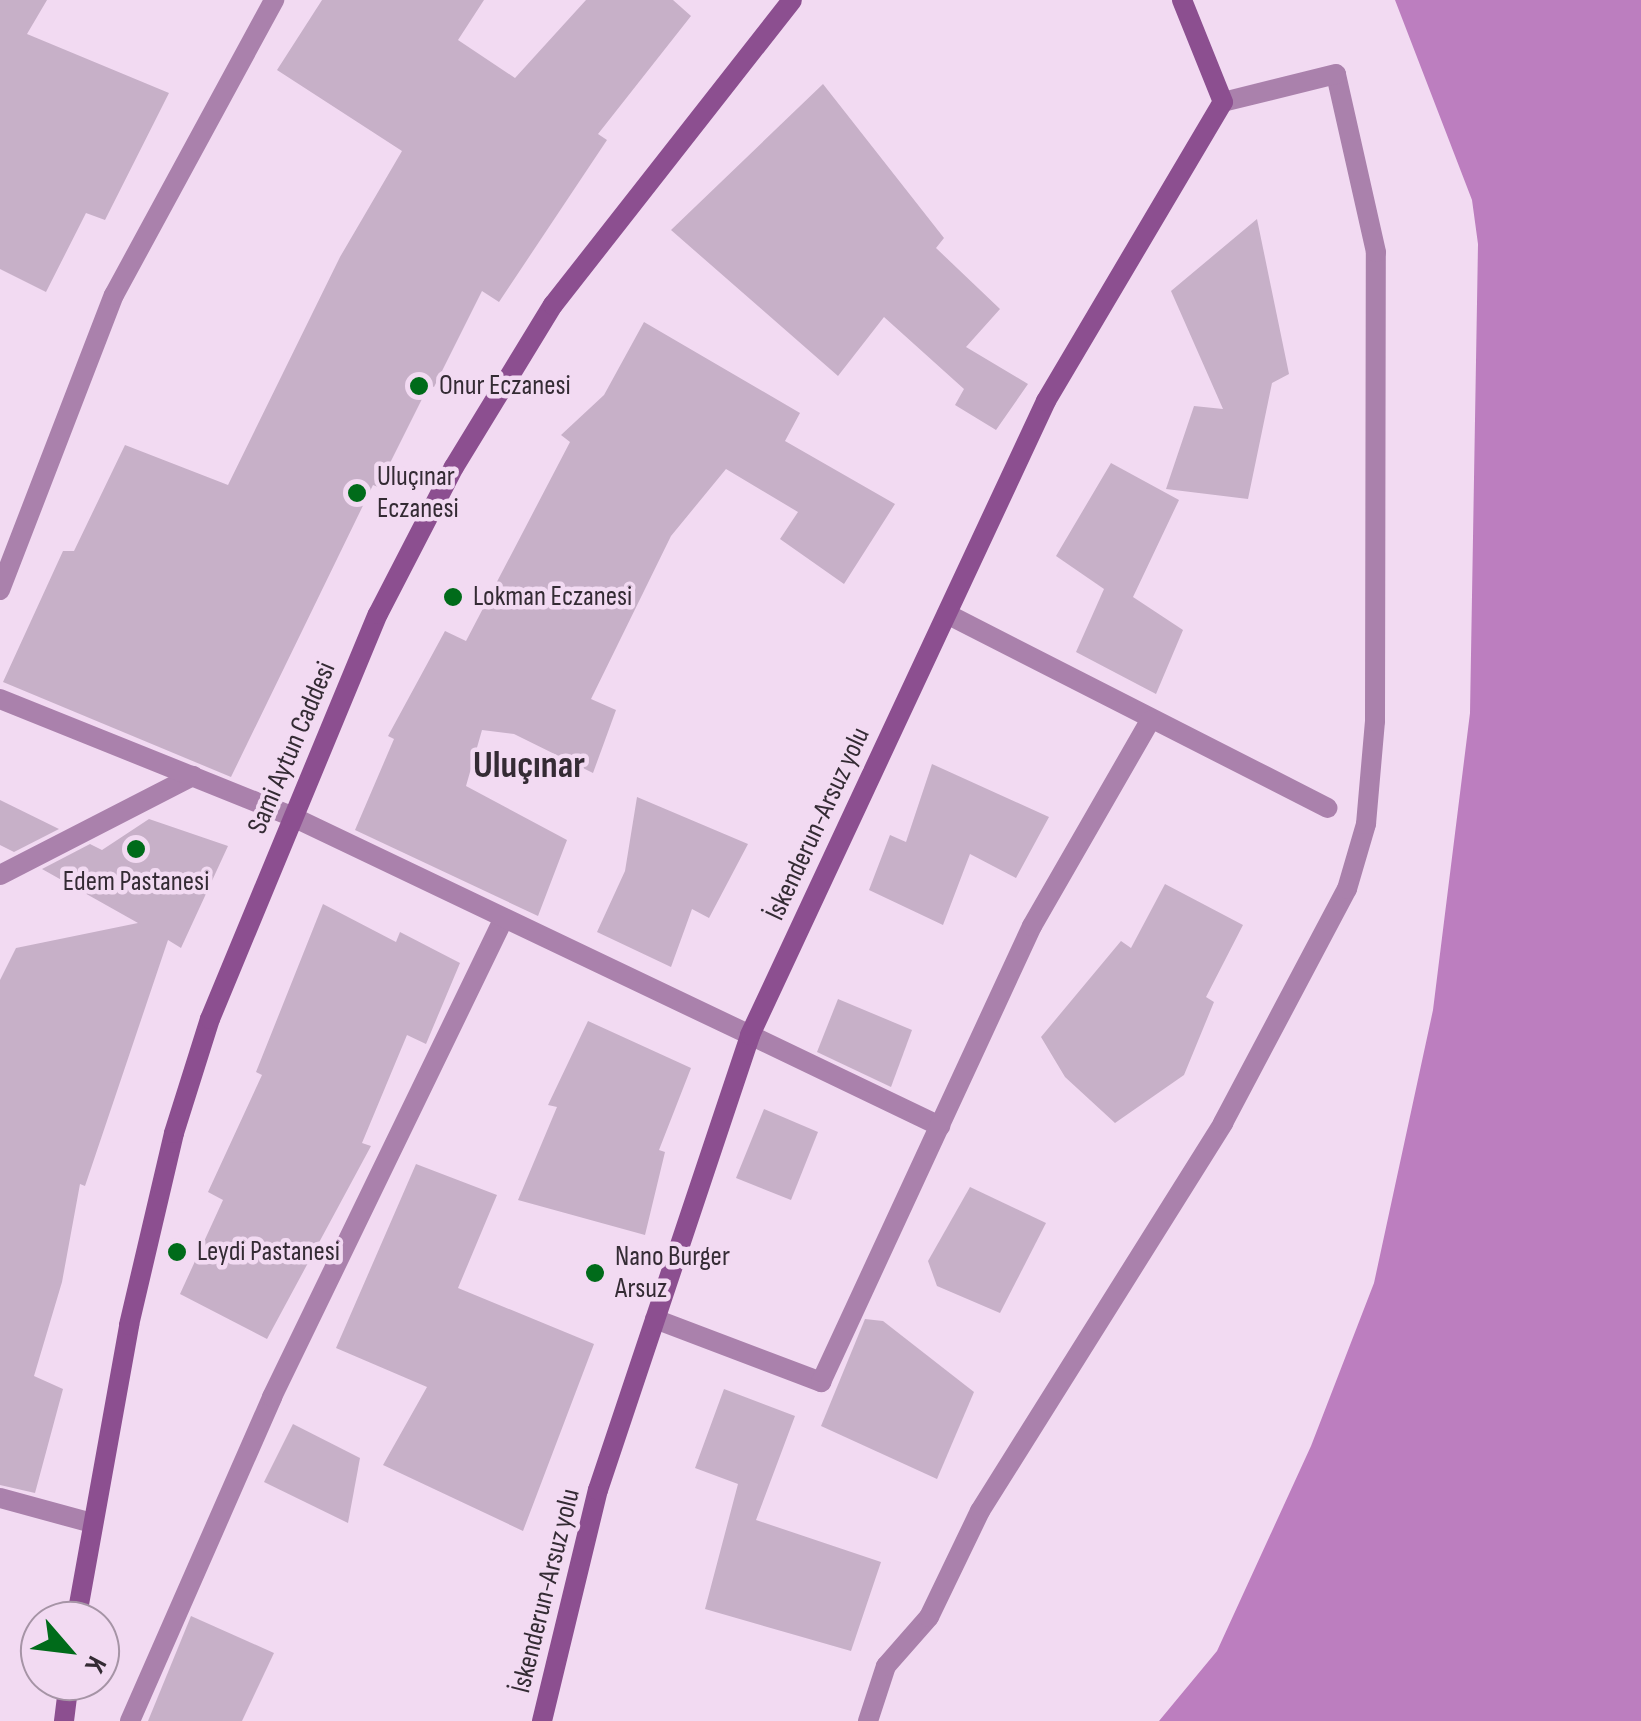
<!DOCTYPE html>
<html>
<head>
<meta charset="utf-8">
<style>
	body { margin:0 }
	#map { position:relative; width:1641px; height:1721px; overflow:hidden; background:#f2daf2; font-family:"Sofia Sans Condensed",sans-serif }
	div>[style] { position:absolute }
	.water>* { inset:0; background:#bc7ebf }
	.building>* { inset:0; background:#c7b0c8 }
	.pedestrian>* { height:20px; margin:-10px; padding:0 10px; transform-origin:10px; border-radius:10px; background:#aa81ac }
	.minor>* { height:20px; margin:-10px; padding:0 10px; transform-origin:10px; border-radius:10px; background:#aa81ac }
	.tertiary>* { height:20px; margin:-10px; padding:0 10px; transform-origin:10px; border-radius:10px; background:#aa81ac }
	.secondary>* { height:20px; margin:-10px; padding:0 10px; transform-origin:10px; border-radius:10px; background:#8c4f90 }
	.dots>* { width:28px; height:28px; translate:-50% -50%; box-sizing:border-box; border:5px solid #f2daf2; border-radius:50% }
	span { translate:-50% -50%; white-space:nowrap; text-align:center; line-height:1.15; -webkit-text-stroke:9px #f2daf2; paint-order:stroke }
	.poi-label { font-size:28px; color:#342b34 }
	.left { translate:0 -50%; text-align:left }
	.street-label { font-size:28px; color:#342b34 }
	.district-label { font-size:38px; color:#342b34; font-weight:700 }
	.north { position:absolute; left:20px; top:1601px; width:100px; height:100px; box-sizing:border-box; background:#f2daf2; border:2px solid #a694a6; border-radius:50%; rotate:118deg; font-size:28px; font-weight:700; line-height:40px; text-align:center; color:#342b34 }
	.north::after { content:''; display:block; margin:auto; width:35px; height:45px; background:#006b1a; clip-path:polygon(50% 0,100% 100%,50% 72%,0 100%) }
</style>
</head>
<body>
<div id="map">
	<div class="water">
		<div style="clip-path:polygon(1395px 0,1641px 0,1641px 1721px,1159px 1721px,1217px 1651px,1311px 1446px,1374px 1283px,1433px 1010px,1470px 713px,1478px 244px,1472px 200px)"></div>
	</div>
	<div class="building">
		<div style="clip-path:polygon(0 0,47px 0,27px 34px,169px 93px,105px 220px,86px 213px,46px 292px,0 269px)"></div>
		<div style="clip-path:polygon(322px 0,484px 0,458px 40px,515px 78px,586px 0,673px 0,691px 16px,598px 134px,607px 140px,499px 302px,482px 291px,434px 387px,429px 385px,378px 487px,373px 485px,231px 777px,3px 682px,63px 551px,74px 551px,125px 445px,228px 485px,340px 257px,402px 151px,277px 70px)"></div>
		<div style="clip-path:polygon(823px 84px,944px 238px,936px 248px,1000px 309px,966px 347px,1028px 384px,996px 430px,955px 405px,964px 389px,884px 317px,838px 376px,671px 230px)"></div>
		<div style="clip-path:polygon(1257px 219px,1289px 374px,1272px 383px,1248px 499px,1166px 489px,1194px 406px,1223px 409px,1171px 291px)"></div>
		<div style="clip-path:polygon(644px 322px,800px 413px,785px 441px,895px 504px,844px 584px,780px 539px,798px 512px,726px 469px,671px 536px,591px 699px,616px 710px,593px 773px,514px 734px,482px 730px,466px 786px,567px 840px,538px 916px,355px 830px,394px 739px,388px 736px,445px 631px,466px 641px,570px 442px,561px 435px,604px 395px)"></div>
		<div style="clip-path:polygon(1111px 463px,1179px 500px,1133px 597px,1183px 630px,1156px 694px,1076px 652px,1104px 589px,1056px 556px)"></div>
		<div style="clip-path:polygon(932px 764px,1049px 817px,1016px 878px,970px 854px,943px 925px,869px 890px,890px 835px,906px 842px)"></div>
		<div style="clip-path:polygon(637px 797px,748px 844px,709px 918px,692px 909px,671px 967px,597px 932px,625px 871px)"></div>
		<div style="clip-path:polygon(0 800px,59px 829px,14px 852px,0 845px)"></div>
		<div style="clip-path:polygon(149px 819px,228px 846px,181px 948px,168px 940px,85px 1186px,80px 1184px,62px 1282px,34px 1376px,63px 1389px,35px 1493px,0 1485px,0 980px,16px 948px,138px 923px,42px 869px,90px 844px,102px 850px)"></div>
		<div style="clip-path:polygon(1165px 884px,1243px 925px,1206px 997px,1214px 1002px,1184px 1075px,1115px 1123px,1065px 1077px,1041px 1037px,1121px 941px,1131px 948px)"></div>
		<div style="clip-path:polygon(323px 904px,396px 942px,400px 932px,460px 963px,426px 1044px,407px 1035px,362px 1143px,371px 1146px,267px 1339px,180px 1294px,223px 1200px,208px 1192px,262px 1075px,256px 1072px)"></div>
		<div style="clip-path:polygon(838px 999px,912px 1030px,891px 1087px,817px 1052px)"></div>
		<div style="clip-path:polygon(588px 1021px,691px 1068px,659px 1150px,665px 1152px,645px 1235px,518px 1200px,557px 1107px,548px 1105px)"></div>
		<div style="clip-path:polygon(764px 1109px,818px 1132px,791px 1200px,736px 1178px)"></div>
		<div style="clip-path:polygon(416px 1164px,497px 1195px,458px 1288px,594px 1344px,523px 1531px,383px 1465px,427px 1387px,336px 1348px)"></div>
		<div style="clip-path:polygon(970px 1187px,1046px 1223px,1000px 1313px,937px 1286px,928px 1261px)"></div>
		<div style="clip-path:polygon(865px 1319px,883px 1321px,974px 1392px,937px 1479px,821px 1426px)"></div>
		<div style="clip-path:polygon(724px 1389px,795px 1416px,756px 1520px,881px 1562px,851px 1651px,705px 1609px,738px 1484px,695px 1468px)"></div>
		<div style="clip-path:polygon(293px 1424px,360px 1458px,348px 1523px,264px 1482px)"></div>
		<div style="clip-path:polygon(191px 1616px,274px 1653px,242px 1721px,148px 1721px)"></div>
	</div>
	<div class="pedestrian">
		<div style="left:868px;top:1721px;width:58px;rotate:-71.9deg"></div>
		<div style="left:886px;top:1666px;width:65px;rotate:-48.7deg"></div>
		<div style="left:929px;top:1617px;width:118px;rotate:-64.3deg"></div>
		<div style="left:980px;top:1511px;width:458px;rotate:-57.9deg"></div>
		<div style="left:1223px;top:1123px;width:265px;rotate:-62.1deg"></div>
		<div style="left:1347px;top:889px;width:68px;rotate:-73.7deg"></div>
		<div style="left:1366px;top:824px;width:103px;rotate:-85deg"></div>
		<div style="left:1375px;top:721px;width:469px;rotate:-89.9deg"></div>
		<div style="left:1376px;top:252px;width:182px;rotate:-102.7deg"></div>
		<div style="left:1336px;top:74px;width:116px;rotate:166.1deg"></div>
	</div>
	<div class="minor">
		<div style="left:0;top:590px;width:316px;rotate:-68.9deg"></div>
		<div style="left:114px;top:295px;width:336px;rotate:-61.5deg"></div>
		<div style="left:947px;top:614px;width:427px;rotate:27deg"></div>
		<div style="left:0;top:875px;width:217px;rotate:-27.2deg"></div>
		<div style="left:750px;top:1035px;width:211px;rotate:25.6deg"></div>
		<div style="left:655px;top:1319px;width:178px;rotate:20.8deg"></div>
		<div style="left:821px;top:1382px;width:502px;rotate:-65.17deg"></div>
		<div style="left:1032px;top:926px;width:237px;rotate:-60.1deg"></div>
		<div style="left:0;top:1498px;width:95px;rotate:15.2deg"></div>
		<div style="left:130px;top:1721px;width:354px;rotate:-66.3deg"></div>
		<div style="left:272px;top:1397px;width:532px;rotate:-64.16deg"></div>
	</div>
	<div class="tertiary">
		<div style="left:0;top:699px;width:316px;rotate:21.9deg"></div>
		<div style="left:293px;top:817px;width:506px;rotate:25.5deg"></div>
	</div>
	<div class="secondary">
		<div style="left:76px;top:1621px;width:301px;rotate:-79.8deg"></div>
		<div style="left:129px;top:1325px;width:197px;rotate:-76.8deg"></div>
		<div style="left:174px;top:1133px;width:120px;rotate:-72.5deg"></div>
		<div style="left:210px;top:1019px;width:438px;rotate:-67.5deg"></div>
		<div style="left:378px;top:614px;width:165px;rotate:-62.7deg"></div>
		<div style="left:454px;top:467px;width:190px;rotate:-58.6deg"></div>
		<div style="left:553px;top:305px;width:387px;rotate:-51.9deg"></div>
		<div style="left:64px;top:1721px;width:40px;rotate:-82.9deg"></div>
		<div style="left:542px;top:1721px;width:238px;rotate:-76.4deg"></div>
		<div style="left:598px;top:1490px;width:480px;rotate:-71.5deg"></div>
		<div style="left:750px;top:1035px;width:700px;rotate:-64.97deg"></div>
		<div style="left:1046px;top:401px;width:347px;rotate:-59.4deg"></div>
		<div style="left:1223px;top:102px;width:110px;rotate:-111.9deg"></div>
	</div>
	<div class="dots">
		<div style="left:419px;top:386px;background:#006b1a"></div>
		<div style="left:357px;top:493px;background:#006b1a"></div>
		<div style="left:453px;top:597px;background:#006b1a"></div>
		<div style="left:136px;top:849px;background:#006b1a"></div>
		<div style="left:177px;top:1252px;background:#006b1a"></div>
		<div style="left:595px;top:1273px;background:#006b1a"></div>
	</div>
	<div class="poi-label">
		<span class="left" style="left:439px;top:386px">Onur Eczanesi</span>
		<span class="left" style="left:377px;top:493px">Uluçınar<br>Eczanesi</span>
		<span class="left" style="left:473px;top:597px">Lokman Eczanesi</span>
		<span style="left:136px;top:882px">Edem Pastanesi</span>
		<span class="left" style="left:197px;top:1252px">Leydi Pastanesi</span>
		<span class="left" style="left:615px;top:1273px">Nano Burger<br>Arsuz</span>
	</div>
	<div class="street-label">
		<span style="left:292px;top:748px;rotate:-67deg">Sami Aytun Caddesi</span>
		<span style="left:818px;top:824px;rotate:-65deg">İskenderun-Arsuz yolu</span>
		<span style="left:546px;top:1591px;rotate:-76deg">İskenderun-Arsuz yolu</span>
	</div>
	<div class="district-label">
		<span style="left:529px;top:766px">Uluçınar</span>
	</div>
	<div class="north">K</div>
</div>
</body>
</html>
